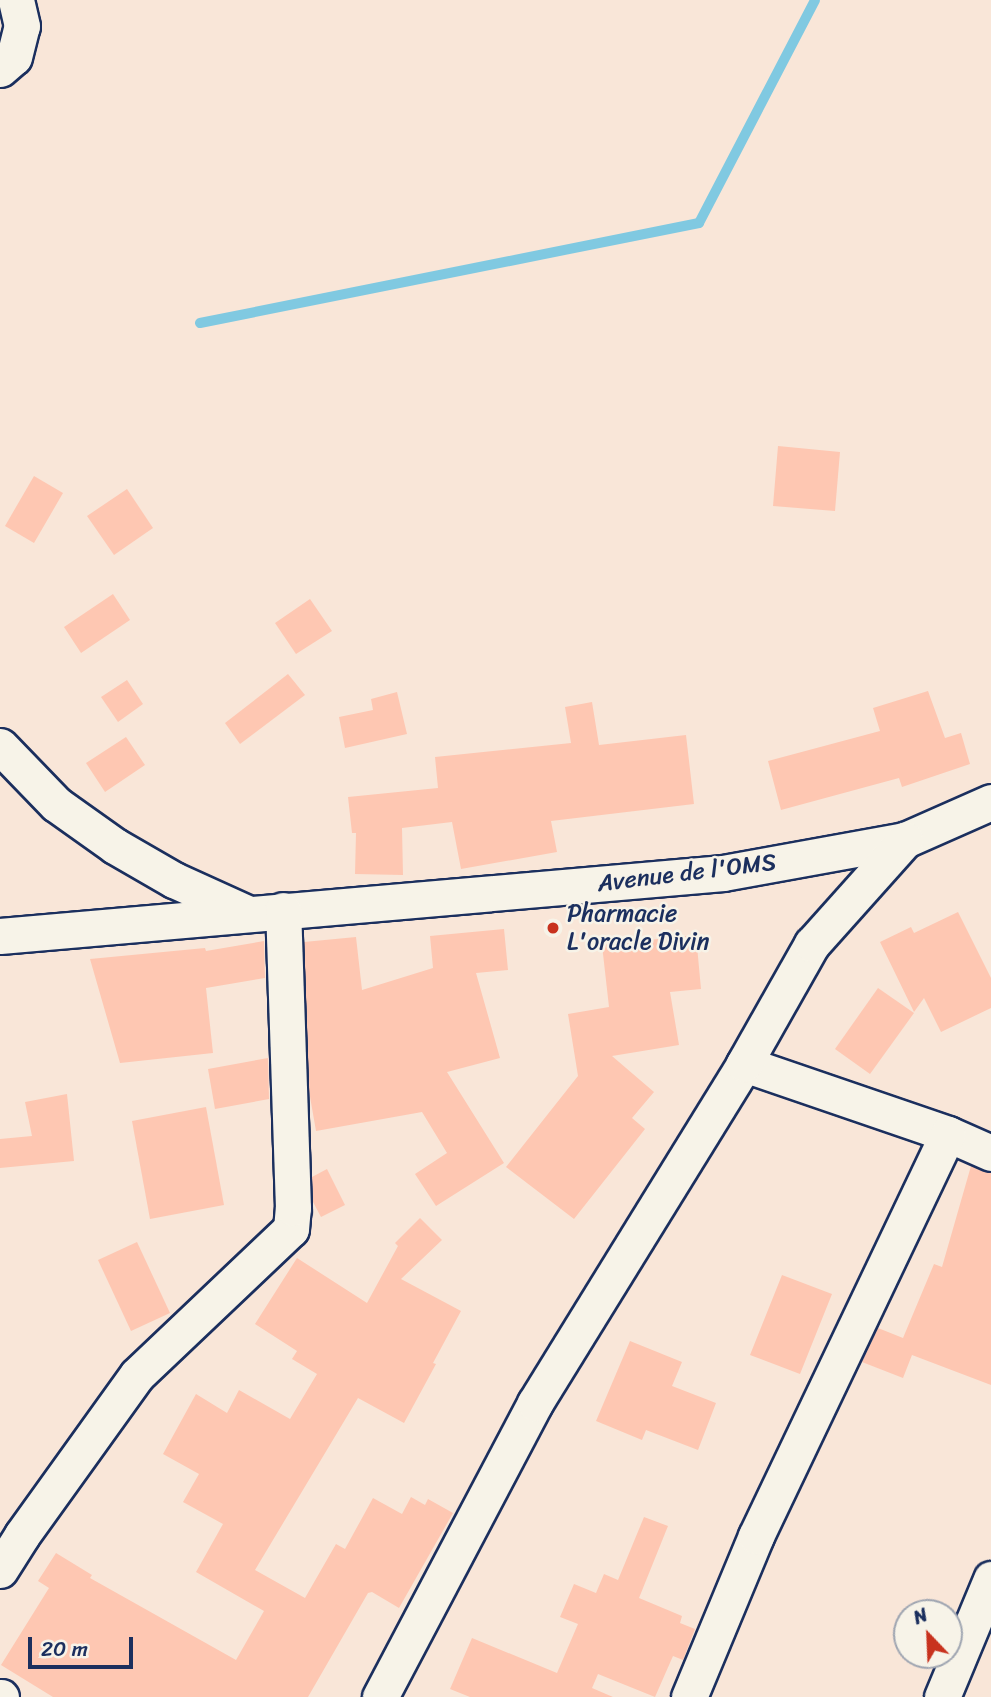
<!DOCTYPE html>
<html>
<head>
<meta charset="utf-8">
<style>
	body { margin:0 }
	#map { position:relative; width:991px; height:1697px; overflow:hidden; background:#f9e6d8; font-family:Sriracha,sans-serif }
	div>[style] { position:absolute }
	.stream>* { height:10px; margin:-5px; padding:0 5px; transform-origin:5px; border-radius:5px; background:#80c9e1 }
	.building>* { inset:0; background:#fec7b2 }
	.roads { filter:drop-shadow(2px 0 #1b2f5e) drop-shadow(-2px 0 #1b2f5e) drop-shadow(0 2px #1b2f5e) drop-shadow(0 -2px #1b2f5e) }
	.minor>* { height:35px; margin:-17.5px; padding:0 17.5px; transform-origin:17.5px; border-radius:17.5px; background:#f7f3e8 }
	.dots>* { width:19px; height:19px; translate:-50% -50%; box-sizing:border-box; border:4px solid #f7f3e8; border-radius:50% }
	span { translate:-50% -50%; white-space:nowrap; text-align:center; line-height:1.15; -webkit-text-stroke:5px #f7f3e8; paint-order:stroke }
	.street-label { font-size:24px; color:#1b2f5e }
	.poi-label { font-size:24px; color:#1b2f5e }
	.left { translate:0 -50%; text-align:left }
	.north { position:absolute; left:893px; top:1599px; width:70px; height:70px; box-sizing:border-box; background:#f7f3e8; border:2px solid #9fa5b1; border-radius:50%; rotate:337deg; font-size:19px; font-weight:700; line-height:28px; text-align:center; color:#1b2f5e }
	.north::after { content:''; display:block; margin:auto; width:24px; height:32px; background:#c8321e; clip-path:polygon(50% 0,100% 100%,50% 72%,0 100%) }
	.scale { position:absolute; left:28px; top:1637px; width:105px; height:32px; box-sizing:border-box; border:4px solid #1b2f5e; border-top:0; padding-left:9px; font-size:21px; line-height:24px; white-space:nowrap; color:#1b2f5e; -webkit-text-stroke:5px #f7f3e8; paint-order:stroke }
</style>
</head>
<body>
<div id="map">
	<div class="stream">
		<div style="left:200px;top:323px;width:509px;rotate:-11.33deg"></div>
		<div style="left:699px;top:223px;width:251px;rotate:-62.5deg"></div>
	</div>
	<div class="building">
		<div style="clip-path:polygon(778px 446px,840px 452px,835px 511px,773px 506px)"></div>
		<div style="clip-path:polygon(34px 476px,63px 493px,34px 543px,5px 526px)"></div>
		<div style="clip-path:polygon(127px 489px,153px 528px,114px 555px,87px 516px)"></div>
		<div style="clip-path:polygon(113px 594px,130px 620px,81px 653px,64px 627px)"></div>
		<div style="clip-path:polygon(310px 599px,332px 631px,296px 654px,275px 623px)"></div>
		<div style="clip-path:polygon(288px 674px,305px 695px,240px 744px,225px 723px)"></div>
		<div style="clip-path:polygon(127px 680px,143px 704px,118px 722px,101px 697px)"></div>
		<div style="clip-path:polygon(928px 691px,945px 738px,961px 733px,970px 764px,902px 787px,899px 778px,781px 810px,768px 761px,880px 731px,873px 708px)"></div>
		<div style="clip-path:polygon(397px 692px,407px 734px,345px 748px,339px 717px,373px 710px,371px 699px)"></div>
		<div style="clip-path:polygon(592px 702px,599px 745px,686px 735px,694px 804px,551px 821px,557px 852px,461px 869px,452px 822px,402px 828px,403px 875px,355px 874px,356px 833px,352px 833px,348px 797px,438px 788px,435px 757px,571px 743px,565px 707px)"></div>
		<div style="clip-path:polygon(126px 737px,145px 765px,105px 792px,86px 763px)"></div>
		<div style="clip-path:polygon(958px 912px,991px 978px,991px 1008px,941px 1032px,924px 998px,914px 1012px,880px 942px,911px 927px,914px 933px)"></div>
		<div style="clip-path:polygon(504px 929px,508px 970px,476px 973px,500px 1058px,447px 1072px,504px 1163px,436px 1206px,415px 1174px,447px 1153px,422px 1112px,316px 1131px,309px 1091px,304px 942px,356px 937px,362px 990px,433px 968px,430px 936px)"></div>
		<div style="clip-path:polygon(696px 935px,701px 989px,670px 992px,679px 1045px,612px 1056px,654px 1092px,632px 1118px,645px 1129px,574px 1219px,506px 1167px,578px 1076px,568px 1014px,609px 1007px,602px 945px)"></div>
		<div style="clip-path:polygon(264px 941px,265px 978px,206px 988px,213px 1053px,120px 1063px,90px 959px,205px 948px,206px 951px)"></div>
		<div style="clip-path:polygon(878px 988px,914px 1013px,870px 1074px,835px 1049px)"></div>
		<div style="clip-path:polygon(268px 1058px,269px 1099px,215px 1109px,208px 1069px)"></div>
		<div style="clip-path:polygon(67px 1094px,74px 1161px,0 1168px,0 1139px,32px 1136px,25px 1102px)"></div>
		<div style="clip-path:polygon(206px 1107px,224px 1205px,150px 1219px,132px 1121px)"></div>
		<div style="clip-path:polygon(971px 1166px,991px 1173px,991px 1385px,912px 1355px,903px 1378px,862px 1362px,878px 1328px,903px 1338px,934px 1264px,942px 1267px)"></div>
		<div style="clip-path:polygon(327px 1169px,345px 1205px,321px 1217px,313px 1202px,312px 1177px)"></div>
		<div style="clip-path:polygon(420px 1218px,442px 1240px,401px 1279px,461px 1311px,433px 1363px,436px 1364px,404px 1423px,358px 1398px,255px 1570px,305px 1598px,336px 1544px,345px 1549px,373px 1498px,402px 1514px,411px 1497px,425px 1505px,428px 1499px,453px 1513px,399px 1608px,372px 1592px,368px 1593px,308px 1697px,53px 1697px,1px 1665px,49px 1588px,38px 1581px,56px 1553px,92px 1575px,90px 1578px,236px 1660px,264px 1611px,196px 1572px,223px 1524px,183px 1502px,199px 1474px,163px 1454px,196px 1394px,227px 1413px,239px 1390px,290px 1419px,317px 1374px,292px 1359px,297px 1351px,255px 1324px,297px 1258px,367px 1303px,398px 1246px,395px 1243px)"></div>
		<div style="clip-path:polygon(137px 1242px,170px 1313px,131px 1331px,98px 1260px)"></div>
		<div style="clip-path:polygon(782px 1275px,832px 1294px,800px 1374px,750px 1355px)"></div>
		<div style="clip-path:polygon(630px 1341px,682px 1362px,672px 1386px,716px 1403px,698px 1450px,646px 1430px,642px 1440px,596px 1421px)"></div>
		<div style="clip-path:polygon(644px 1517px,668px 1526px,639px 1598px,682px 1616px,680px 1623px,695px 1629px,683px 1660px,673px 1656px,655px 1697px,598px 1674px,592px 1688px,613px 1697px,470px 1697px,450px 1689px,472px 1638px,557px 1673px,578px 1624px,560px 1617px,574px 1584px,596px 1593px,604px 1574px,618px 1580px)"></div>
	</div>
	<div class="roads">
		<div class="minor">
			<div style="left:0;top:69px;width:18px;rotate:-41deg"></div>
			<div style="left:14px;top:57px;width:32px;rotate:-76deg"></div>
			<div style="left:22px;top:26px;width:27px;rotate:-103deg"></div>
			<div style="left:0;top:746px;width:81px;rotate:46deg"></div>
			<div style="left:56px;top:804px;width:72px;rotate:35.4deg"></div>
			<div style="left:115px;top:846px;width:68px;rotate:30deg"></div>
			<div style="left:174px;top:880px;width:78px;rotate:24.3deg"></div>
			<div style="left:0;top:936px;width:726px;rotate:-4.98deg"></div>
			<div style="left:723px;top:873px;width:185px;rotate:-10.3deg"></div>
			<div style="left:905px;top:840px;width:94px;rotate:-23.8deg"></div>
			<div style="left:744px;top:1064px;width:216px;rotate:18.9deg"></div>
			<div style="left:948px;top:1134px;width:47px;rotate:23.8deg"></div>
			<div style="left:0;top:1570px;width:41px;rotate:-57.8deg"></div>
			<div style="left:22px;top:1535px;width:197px;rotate:-54.3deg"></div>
			<div style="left:137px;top:1375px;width:212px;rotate:-43.5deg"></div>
			<div style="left:291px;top:1229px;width:21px;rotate:-85deg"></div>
			<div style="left:293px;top:1208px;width:298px;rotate:-91.9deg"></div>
			<div style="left:0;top:1697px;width:1px"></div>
			<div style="left:380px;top:1697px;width:332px;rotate:-62.2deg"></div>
			<div style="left:535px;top:1403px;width:398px;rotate:-58.3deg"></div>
			<div style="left:744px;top:1064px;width:138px;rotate:-60.5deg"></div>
			<div style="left:812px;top:944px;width:140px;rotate:-48.2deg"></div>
			<div style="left:689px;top:1697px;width:174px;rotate:-67.4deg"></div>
			<div style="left:756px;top:1536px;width:445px;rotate:-64.5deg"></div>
			<div style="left:942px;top:1697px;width:128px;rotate:-67.4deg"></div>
		</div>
	</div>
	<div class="dots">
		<div style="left:553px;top:928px;background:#c8321e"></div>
	</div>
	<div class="street-label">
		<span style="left:687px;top:873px;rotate:-7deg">Avenue de l'OMS</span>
	</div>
	<div class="poi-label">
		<span class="left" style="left:567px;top:928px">Pharmacie<br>L'oracle Divin</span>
	</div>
	<div class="north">N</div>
	<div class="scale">20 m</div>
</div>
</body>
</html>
